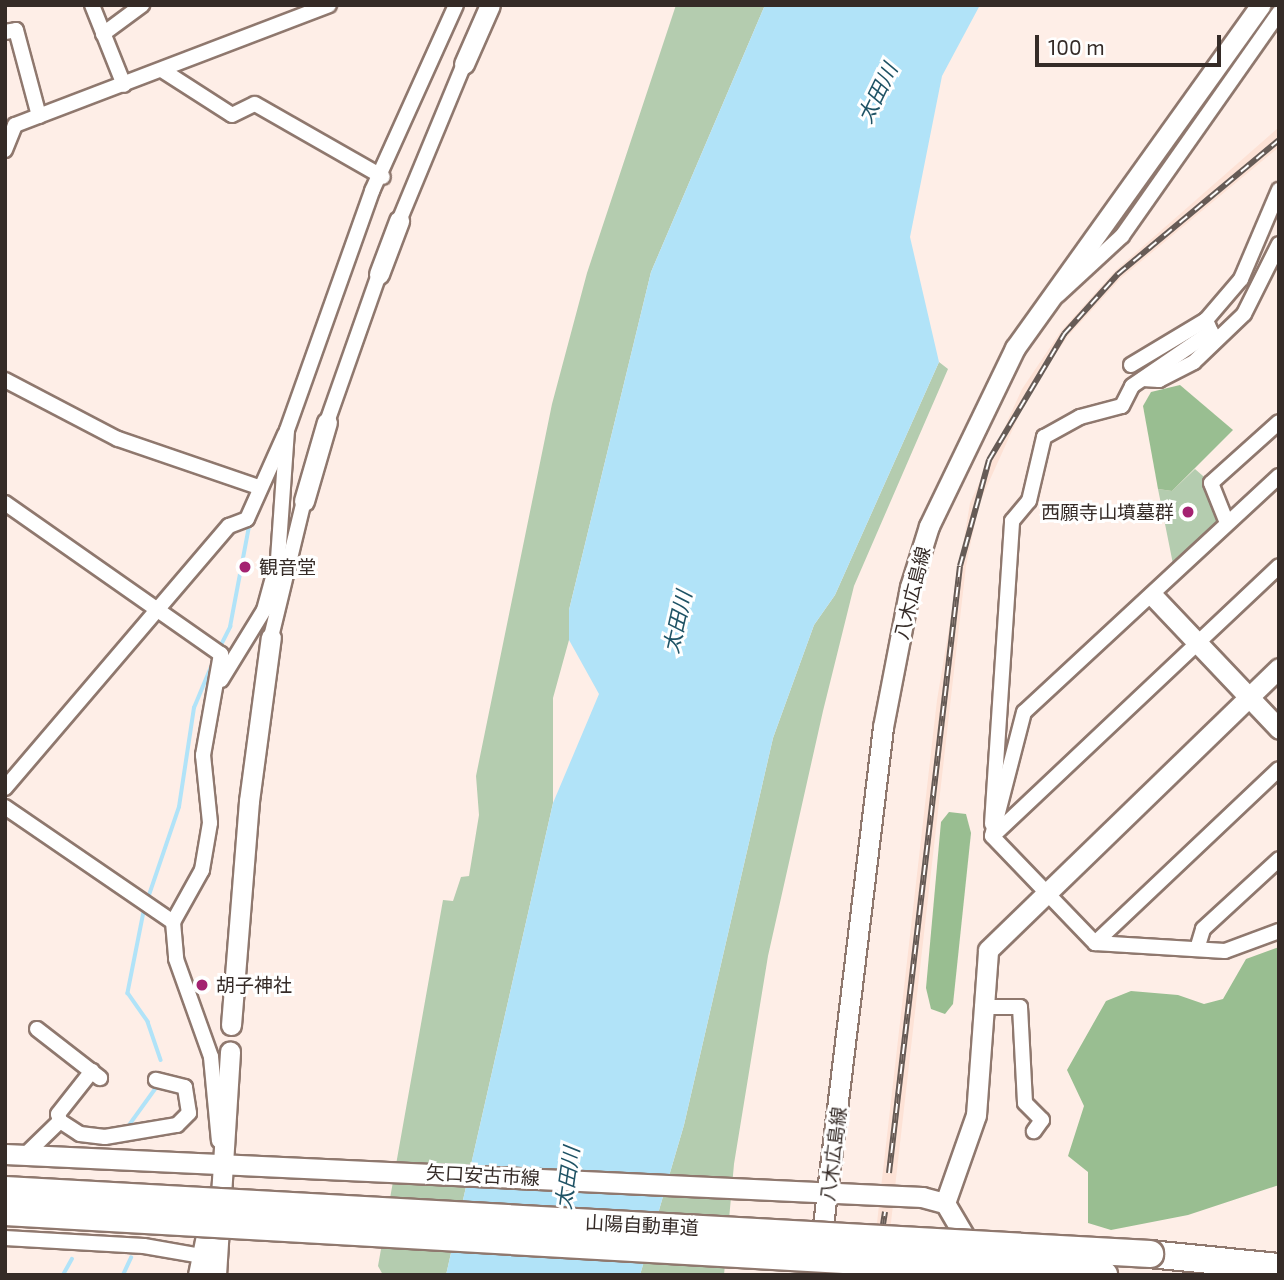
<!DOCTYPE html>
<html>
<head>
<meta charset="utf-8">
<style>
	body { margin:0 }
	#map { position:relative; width:1284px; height:1280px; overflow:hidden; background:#feeee7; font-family:"Exo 2","Noto Sans JP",sans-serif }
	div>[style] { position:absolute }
	.built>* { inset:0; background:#fde2d6 }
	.green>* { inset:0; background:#b4ccaf }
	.forest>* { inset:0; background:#99be91 }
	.water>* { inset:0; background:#b1e3f8 }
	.stream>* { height:3.5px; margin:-1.75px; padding:0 1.75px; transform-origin:1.75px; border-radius:1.75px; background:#b1e3f8 }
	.roads { filter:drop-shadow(2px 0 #8f786e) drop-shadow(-2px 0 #8f786e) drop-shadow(0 2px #8f786e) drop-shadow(0 -2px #8f786e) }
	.street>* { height:14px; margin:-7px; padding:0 7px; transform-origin:7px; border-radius:7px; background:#fff }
	.secondary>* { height:19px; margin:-9.5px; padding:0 9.5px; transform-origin:9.5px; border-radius:9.5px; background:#fff }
	.highway>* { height:26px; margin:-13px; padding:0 13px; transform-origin:13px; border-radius:13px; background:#fff }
	.rail>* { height:6px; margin-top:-3px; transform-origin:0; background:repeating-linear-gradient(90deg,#fff 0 10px,#665b56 0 20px); box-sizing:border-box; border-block:2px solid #665b56 }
	.bridges { filter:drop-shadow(2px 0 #8f786e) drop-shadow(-2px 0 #8f786e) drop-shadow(0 2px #8f786e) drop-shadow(0 -2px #8f786e) }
	.highway-bridge>* { height:26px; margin:-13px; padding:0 13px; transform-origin:13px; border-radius:13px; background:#fff }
	.dots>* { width:19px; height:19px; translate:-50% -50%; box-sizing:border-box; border:4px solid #fff; border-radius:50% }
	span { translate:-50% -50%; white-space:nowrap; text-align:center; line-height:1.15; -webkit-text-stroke:6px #fff; paint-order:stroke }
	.poi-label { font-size:19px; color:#352b27 }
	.right { translate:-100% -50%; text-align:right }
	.left { translate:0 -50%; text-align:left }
	.street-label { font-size:19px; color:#352b27 }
	.water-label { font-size:21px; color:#1f5365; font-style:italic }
	.frame { position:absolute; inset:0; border:7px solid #352b27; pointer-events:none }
	.scale { position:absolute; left:1035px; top:35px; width:186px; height:32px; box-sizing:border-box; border:4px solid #352b27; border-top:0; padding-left:9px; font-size:21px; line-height:24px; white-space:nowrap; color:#352b27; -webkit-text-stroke:5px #fff; paint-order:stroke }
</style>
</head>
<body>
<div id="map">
	<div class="built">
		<div style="clip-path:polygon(1279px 127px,1279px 147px,1121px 278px,1068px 336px,1029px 393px,979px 504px,966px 566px,885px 1275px,871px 1275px,937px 700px,970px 503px,1022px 389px,1061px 331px,1115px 271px)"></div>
	</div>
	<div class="green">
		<div style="clip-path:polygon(676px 5px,765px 5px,651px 272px,569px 610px,569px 640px,553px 698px,553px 803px,446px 1275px,383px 1275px,378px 1266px,443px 900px,453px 901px,461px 877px,469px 876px,479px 815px,476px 776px,552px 404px,587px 273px)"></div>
		<div style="clip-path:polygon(939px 362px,948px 369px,854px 586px,823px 711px,768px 956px,734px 1164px,724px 1275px,640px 1275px,684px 1125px,773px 738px,814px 625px,835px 595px)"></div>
		<div style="clip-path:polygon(1195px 469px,1211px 483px,1227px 523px,1175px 574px,1158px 489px,1172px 491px)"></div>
	</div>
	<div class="forest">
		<div style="clip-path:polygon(1180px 385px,1233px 430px,1172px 491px,1158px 489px,1143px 406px,1151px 392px)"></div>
		<div style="clip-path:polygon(949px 812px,966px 814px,971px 833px,953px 1004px,945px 1014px,931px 1009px,926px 988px,941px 822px)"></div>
		<div style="clip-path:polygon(1279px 947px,1279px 1185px,1188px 1215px,1111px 1230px,1088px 1223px,1088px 1172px,1068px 1156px,1084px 1106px,1067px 1070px,1106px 1001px,1131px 991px,1178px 995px,1204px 1004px,1223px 999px,1246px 959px)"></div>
	</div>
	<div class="water">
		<div style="clip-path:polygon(765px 5px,980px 5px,942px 76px,910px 237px,939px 362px,835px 595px,814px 625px,773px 738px,684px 1125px,640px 1275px,446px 1275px,553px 803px,599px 694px,569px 640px,569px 610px,651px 272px)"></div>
	</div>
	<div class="stream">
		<div style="left:219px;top:649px;width:25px;rotate:-63deg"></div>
		<div style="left:230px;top:627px;width:103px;rotate:-79.3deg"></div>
		<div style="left:147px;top:901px;width:99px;rotate:-71.2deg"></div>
		<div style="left:179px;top:807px;width:100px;rotate:-81.4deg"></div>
		<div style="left:194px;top:708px;width:52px;rotate:-67.4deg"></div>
		<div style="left:144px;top:912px;width:83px;rotate:101.2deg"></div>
		<div style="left:128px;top:993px;width:35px;rotate:55deg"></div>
		<div style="left:148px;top:1022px;width:40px;rotate:71.1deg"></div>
		<div style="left:127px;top:1128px;width:53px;rotate:-54.2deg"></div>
		<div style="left:63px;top:1275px;width:18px;rotate:-61deg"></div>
		<div style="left:123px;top:1275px;width:19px;rotate:-65deg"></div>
	</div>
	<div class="roads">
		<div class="street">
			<div style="left:92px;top:5px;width:86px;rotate:68.2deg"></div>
			<div style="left:5px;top:32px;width:11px;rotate:-10deg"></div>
			<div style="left:16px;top:30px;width:89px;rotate:75deg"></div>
			<div style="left:103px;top:34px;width:49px;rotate:-36.6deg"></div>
			<div style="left:162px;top:70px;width:83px;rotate:32.7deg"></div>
			<div style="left:232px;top:115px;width:25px;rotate:-26deg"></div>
			<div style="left:255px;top:104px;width:147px;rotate:29.7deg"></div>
			<div style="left:5px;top:150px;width:27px;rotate:-68deg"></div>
			<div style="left:15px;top:125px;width:336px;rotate:-20.9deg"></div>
			<div style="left:399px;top:221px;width:170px;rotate:-67.5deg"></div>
			<div style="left:1058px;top:295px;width:87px;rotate:-42.7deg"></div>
			<div style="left:1122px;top:236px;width:273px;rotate:-54.9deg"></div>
			<div style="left:1131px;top:365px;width:87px;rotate:-31deg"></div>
			<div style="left:1143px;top:379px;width:16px;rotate:4deg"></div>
			<div style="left:1159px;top:380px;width:39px;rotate:-27deg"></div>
			<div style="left:1194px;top:362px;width:69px;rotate:-43.8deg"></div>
			<div style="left:1244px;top:314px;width:78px;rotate:-63.4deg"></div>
			<div style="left:5px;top:380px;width:127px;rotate:27.6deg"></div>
			<div style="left:118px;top:439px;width:148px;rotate:18.9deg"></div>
			<div style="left:327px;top:422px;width:157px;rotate:-70.6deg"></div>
			<div style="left:1279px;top:476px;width:347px;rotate:137.2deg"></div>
			<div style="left:1024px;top:712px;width:128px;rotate:104.5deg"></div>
			<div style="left:992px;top:836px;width:149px;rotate:46.1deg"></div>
			<div style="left:1095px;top:943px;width:130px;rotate:3.5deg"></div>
			<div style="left:1225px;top:951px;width:58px;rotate:-20.3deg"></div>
			<div style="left:5px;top:503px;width:264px;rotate:35deg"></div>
			<div style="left:221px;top:654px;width:103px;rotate:100.1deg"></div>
			<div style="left:203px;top:755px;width:68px;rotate:84.1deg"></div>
			<div style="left:210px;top:823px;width:48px;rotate:99.7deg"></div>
			<div style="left:202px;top:870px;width:60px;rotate:119.1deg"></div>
			<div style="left:173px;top:922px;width:37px;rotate:85deg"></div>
			<div style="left:176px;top:959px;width:104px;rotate:70.3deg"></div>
			<div style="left:211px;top:1057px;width:84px;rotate:84.6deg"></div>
			<div style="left:1227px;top:523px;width:43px;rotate:-111.8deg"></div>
			<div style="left:1211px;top:483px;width:91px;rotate:-41.9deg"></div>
			<div style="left:271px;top:637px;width:140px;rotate:-76.4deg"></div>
			<div style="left:221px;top:680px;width:82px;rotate:-58.4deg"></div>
			<div style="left:264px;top:610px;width:53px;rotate:-74.6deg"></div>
			<div style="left:278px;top:559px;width:129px;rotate:-86deg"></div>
			<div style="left:287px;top:430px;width:254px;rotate:-70.4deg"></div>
			<div style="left:372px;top:191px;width:204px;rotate:-65.7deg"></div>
			<div style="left:5px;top:788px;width:345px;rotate:-49.5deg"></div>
			<div style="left:229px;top:526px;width:19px;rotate:-21deg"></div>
			<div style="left:247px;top:519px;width:93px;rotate:-65.9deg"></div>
			<div style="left:5px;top:807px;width:204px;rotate:34.4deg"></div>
			<div style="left:992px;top:824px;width:304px;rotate:-86.2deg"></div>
			<div style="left:1012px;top:521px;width:26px;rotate:-50deg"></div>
			<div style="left:1029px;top:501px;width:66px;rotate:-76.8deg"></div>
			<div style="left:1044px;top:437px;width:41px;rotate:-29.1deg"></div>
			<div style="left:1080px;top:417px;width:43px;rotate:-14.7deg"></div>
			<div style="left:1122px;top:406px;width:22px;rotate:-63deg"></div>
			<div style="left:1132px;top:386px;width:96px;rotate:-34.4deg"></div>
			<div style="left:1211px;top:332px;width:13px;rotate:-113deg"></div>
			<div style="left:1206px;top:320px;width:54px;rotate:-49.5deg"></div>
			<div style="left:1241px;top:279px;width:97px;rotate:-66.9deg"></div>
			<div style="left:996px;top:833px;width:389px;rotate:-43.3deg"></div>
			<div style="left:1095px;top:943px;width:253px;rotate:-43.4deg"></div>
			<div style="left:1197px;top:949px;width:21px;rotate:-73deg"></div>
			<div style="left:1203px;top:929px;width:103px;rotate:-42.6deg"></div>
			<div style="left:982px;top:1007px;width:38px"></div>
			<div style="left:1020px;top:1007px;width:96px;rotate:87deg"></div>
			<div style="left:1025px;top:1103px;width:24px;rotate:45deg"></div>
			<div style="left:1042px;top:1120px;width:14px;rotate:126deg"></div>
			<div style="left:37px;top:1029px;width:80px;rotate:37.9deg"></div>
			<div style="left:60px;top:1121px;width:7px;rotate:-106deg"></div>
			<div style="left:58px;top:1114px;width:55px;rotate:-51.7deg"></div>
			<div style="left:26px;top:1154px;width:47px;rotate:-44.1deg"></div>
			<div style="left:60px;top:1121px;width:24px;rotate:33deg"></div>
			<div style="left:80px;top:1134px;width:25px;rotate:7deg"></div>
			<div style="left:105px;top:1137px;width:73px;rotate:-9.5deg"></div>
			<div style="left:177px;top:1125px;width:17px;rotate:-45deg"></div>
			<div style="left:189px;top:1113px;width:26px;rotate:-99deg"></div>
			<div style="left:185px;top:1087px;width:30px;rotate:-166deg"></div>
			<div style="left:5px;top:1238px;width:139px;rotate:3.3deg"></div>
			<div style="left:144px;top:1246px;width:59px;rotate:9.8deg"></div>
		</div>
		<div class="secondary">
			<div style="left:464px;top:64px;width:64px;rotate:-66.2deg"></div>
			<div style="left:379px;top:274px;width:57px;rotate:-69.3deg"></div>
			<div style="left:304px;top:501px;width:82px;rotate:-73.8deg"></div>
			<div style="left:1153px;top:596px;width:183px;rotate:46.5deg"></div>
			<div style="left:231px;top:1025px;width:225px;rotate:-85.4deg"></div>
			<div style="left:249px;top:801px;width:165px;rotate:-82.4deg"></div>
			<div style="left:5px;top:1154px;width:918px;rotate:2.68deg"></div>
			<div style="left:922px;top:1197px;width:24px;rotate:15deg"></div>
			<div style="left:945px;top:1203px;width:59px;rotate:59.5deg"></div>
			<div style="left:945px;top:1203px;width:93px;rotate:-70.6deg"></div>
			<div style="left:976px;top:1115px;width:165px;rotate:-85.8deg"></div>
			<div style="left:988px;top:950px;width:405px;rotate:-44.1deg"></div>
			<div style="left:198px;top:1275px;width:60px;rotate:-78.5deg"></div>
			<div style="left:216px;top:1275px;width:224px;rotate:-86.4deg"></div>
			<div style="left:817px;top:1275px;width:552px;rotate:-83.13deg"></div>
			<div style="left:883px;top:727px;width:143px;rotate:-79.1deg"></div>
			<div style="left:910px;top:587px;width:64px;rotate:-72.7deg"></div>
			<div style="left:929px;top:526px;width:198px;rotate:-64.2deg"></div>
			<div style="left:1015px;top:348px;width:422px;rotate:-54.4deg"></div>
		</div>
		<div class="highway">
			<div style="left:1150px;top:1254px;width:130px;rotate:5.8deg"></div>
		</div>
	</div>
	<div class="rail">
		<div style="left:889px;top:1173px;width:611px;rotate:-83.33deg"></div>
		<div style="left:960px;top:566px;width:110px;rotate:-74.7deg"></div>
		<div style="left:989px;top:460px;width:147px;rotate:-59.2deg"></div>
		<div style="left:1064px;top:334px;width:81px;rotate:-48deg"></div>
		<div style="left:1118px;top:274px;width:209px;rotate:-39.8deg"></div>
		<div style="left:875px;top:1275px;width:64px;rotate:-81deg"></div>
	</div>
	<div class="bridges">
		<div class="highway-bridge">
			<div style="left:5px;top:1190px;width:1147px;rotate:3.2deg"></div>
			<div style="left:5px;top:1212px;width:1101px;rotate:3.28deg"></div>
		</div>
	</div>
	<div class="dots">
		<div style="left:1188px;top:512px;background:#a42271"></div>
		<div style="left:245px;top:567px;background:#a42271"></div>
		<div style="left:202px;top:985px;background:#a42271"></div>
	</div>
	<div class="poi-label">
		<span class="right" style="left:1174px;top:512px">西願寺山墳墓群</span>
		<span class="left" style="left:259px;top:567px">観音堂</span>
		<span class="left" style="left:216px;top:985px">胡子神社</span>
	</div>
	<div class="street-label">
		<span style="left:912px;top:593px;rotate:-76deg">八木広島線</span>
		<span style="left:833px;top:1154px;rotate:-83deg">八木広島線</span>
		<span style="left:483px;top:1175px;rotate:3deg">矢口安古市線</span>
		<span style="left:642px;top:1225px;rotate:3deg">山陽自動車道</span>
	</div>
	<div class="water-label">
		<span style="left:877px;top:93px;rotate:-64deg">太田川</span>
		<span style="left:677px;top:622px;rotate:-77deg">太田川</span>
		<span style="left:567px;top:1178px;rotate:-82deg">太田川</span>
	</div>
	<div class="frame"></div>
	<div class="scale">100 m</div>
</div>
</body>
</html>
